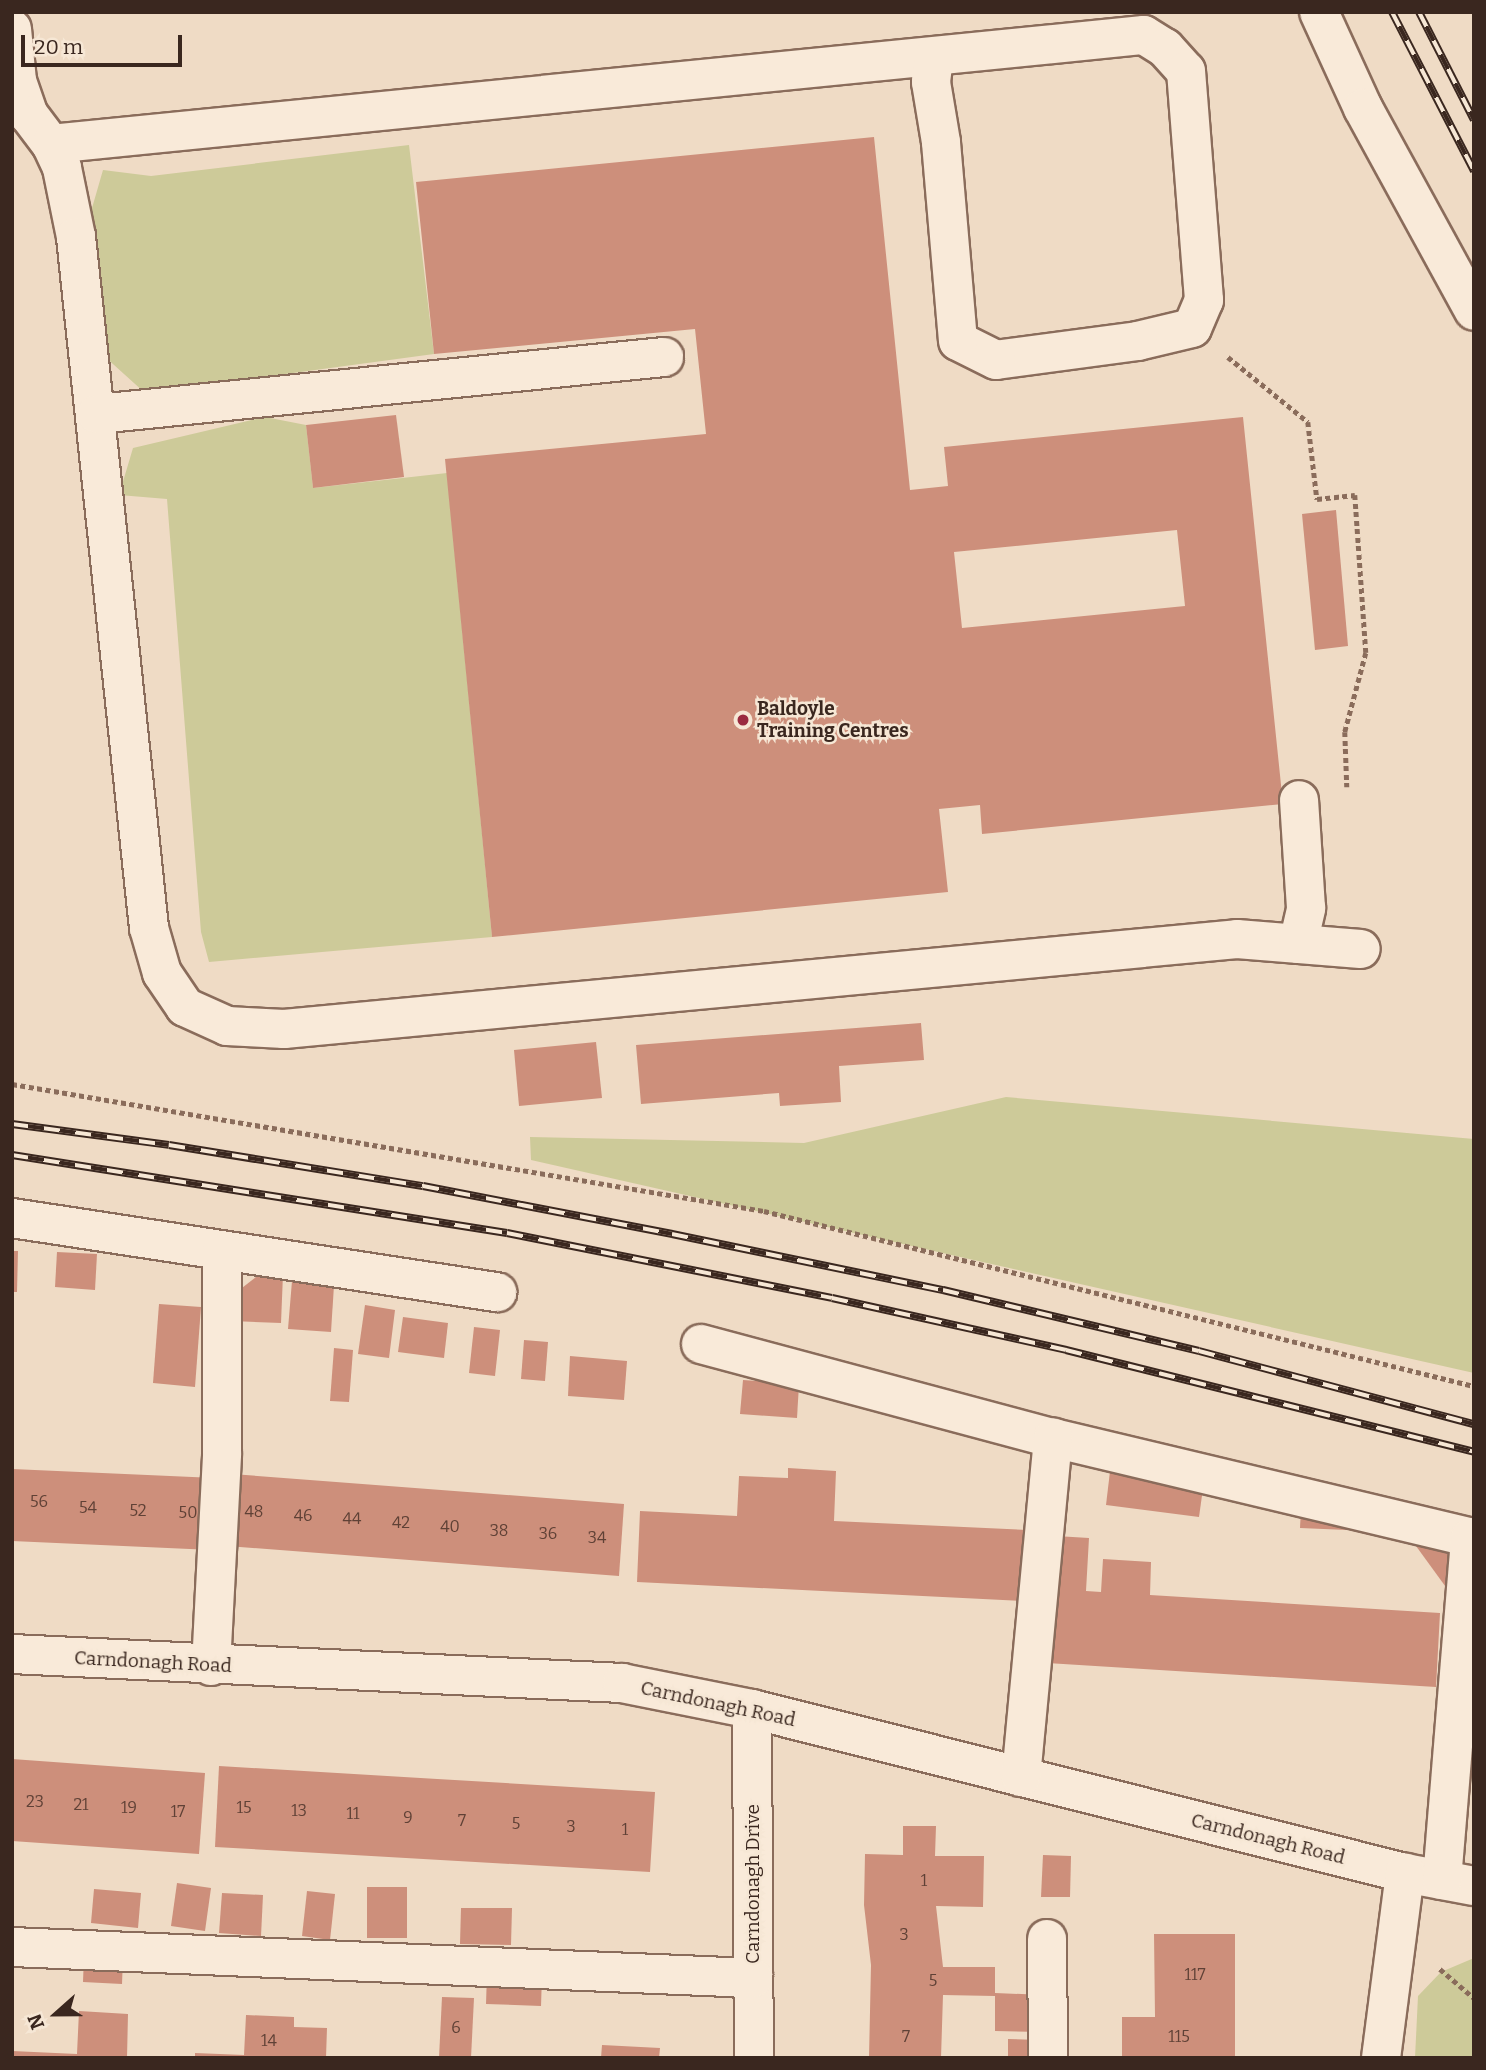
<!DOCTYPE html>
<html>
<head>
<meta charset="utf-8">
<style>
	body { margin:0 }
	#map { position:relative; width:1486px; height:2070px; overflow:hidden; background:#efdbc5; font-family:Bitter,serif }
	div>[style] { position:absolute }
	.green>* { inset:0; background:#cdca99 }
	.building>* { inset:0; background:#cd8f7b }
	.path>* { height:4.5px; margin-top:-2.25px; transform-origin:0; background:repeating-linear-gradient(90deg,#8a6c5b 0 5px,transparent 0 8.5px) }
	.roads { filter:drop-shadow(2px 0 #8a6c5b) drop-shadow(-2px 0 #8a6c5b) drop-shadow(0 2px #8a6c5b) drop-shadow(0 -2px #8a6c5b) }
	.minor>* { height:38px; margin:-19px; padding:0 19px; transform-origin:19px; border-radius:19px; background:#f9ead9 }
	.rail>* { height:8px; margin-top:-4px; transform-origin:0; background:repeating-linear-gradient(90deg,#f6e7d5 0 16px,#3a271f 0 32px); box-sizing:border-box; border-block:2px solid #3a271f }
	.dots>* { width:19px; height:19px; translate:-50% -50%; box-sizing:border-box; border:4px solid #f6e7d5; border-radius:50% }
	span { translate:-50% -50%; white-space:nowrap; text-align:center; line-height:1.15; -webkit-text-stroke:5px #f6e7d5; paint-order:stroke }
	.number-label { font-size:16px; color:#5f4136 }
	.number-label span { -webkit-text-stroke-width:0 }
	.poi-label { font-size:19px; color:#3a271f; font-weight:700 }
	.left { translate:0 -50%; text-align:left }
	.street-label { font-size:19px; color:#3a271f }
	.frame { position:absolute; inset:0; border:14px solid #3a271f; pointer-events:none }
	.north { position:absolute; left:21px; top:1979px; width:70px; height:70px; -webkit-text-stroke:5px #f6e7d5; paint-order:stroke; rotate:249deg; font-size:19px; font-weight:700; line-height:28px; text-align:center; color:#3a271f }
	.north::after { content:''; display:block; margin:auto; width:24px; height:32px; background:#3a271f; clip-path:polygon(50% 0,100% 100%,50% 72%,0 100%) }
	.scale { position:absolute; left:21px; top:35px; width:161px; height:32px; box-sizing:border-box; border:4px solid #3a271f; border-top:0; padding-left:9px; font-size:21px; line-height:24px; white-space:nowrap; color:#3a271f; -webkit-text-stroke:5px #f6e7d5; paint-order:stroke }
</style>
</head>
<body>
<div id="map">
	<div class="green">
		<div style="clip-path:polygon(409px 145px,434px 354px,145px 393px,103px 355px,90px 215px,103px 170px,151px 176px)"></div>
		<div style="clip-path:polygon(265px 417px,306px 425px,313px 488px,447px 473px,492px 937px,209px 962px,201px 932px,167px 499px,119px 495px,133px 448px)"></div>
		<div style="clip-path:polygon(1006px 1097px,1474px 1139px,1474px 1373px,531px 1160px,530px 1137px,804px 1143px)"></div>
		<div style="clip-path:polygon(1474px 1958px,1474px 2058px,1415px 2058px,1418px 1996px,1441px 1972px)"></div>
	</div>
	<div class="building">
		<div style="clip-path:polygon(evenodd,874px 137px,910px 490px,948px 486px,944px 447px,1243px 417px,1283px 804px,982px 834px,980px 805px,939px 809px,948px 892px,492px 937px,445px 459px,706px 434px,695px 329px,434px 354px,416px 182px,874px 137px,1177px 530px,1185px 606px,962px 628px,954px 552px,1177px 530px)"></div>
		<div style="clip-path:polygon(396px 415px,404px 477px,313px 488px,306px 425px)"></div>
		<div style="clip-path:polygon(1336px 510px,1348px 646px,1315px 650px,1302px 514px)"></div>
		<div style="clip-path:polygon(921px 1023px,924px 1060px,839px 1066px,841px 1102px,780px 1106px,779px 1093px,641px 1104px,636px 1045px)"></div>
		<div style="clip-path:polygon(596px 1042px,602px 1098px,519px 1106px,514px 1050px)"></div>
		<div style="clip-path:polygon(12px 1251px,18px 1251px,17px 1292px,12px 1292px)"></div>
		<div style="clip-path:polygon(57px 1252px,97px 1254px,95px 1290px,55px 1287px)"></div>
		<div style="clip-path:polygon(261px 1273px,283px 1274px,281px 1323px,232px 1321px,233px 1295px)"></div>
		<div style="clip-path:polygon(292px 1281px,334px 1285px,331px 1332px,288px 1329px)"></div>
		<div style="clip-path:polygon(159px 1304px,201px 1307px,195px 1387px,153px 1383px)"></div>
		<div style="clip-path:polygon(365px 1305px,395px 1310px,389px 1358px,358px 1354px)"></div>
		<div style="clip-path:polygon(403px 1317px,448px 1323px,444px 1358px,398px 1352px)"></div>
		<div style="clip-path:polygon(474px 1327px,500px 1330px,495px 1376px,469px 1373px)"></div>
		<div style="clip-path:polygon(524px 1340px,548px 1342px,545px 1381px,521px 1379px)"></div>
		<div style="clip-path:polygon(334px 1348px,353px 1350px,349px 1402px,330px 1401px)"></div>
		<div style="clip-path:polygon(570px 1356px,627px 1361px,624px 1400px,568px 1396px)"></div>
		<div style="clip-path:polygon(743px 1380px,799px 1384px,797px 1418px,740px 1414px)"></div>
		<div style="clip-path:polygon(1111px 1463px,1205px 1474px,1199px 1517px,1106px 1505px)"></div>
		<div style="clip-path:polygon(788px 1468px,836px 1471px,834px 1521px,1028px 1530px,1025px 1601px,637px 1582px,640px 1511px,737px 1516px,739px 1476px,788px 1478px)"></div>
		<div style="clip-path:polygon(12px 1469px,215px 1478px,212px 1550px,12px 1541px)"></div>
		<div style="clip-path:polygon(232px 1474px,624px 1504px,619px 1576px,227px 1546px)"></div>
		<div style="clip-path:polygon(1301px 1509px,1348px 1512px,1347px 1530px,1300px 1528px)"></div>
		<div style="clip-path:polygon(1433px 1534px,1465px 1578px,1448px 1590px,1416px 1546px)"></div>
		<div style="clip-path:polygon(1056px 1536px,1089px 1538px,1086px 1591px,1101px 1592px,1103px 1559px,1151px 1562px,1150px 1595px,1440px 1613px,1436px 1687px,1047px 1663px)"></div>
		<div style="clip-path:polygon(12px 1759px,205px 1773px,199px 1854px,12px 1841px)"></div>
		<div style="clip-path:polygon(219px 1766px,655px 1792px,650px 1872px,215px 1847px)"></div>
		<div style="clip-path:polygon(903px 1826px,936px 1826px,935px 1856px,984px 1856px,983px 1907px,936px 1906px,943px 1967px,995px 1967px,995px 1993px,1044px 1995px,1043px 2032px,995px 2031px,995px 1996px,943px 1995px,941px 2058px,869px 2058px,871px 1965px,864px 1905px,865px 1854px,903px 1855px)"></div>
		<div style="clip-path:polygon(1043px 1855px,1071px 1856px,1070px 1897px,1041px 1897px)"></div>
		<div style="clip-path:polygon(177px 1883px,211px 1888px,205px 1931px,171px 1926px)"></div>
		<div style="clip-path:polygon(367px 1887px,407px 1887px,407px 1938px,367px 1938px)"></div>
		<div style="clip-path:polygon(94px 1889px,141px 1893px,138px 1928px,91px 1923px)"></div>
		<div style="clip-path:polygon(307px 1891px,335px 1894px,330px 1940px,302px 1936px)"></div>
		<div style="clip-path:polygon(222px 1893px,263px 1895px,261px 1936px,219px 1933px)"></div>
		<div style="clip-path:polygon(461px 1908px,512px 1908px,511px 1945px,460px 1944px)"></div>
		<div style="clip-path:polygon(1154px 1934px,1235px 1934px,1235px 2058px,1122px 2058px,1122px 2017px,1155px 2017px)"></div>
		<div style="clip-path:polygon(84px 1955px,123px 1957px,122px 1984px,83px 1982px)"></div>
		<div style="clip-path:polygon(487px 1974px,542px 1976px,541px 2006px,486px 2004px)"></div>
		<div style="clip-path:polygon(442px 1997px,474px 1998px,471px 2058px,439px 2058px)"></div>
		<div style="clip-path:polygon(79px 2011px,128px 2014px,127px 2058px,12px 2058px,12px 2051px,77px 2054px)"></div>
		<div style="clip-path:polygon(246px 2015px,294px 2017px,294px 2027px,327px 2028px,326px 2058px,195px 2058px,195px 2053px,244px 2055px)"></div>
		<div style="clip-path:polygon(1008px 2039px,1040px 2040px,1040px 2058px,1008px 2058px)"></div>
		<div style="clip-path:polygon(602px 2045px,660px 2048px,659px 2058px,601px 2058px)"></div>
	</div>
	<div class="path">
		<div style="left:1228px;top:357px;width:103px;rotate:39.1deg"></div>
		<div style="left:1308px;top:422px;width:78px;rotate:83.3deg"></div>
		<div style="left:1317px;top:499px;width:38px;rotate:-6deg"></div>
		<div style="left:1355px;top:495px;width:158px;rotate:86deg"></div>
		<div style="left:1366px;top:653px;width:82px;rotate:104.9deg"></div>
		<div style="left:1345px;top:732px;width:55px;rotate:87.9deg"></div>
		<div style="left:12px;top:1084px;width:763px;rotate:9.59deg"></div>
		<div style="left:764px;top:1211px;width:731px;rotate:13.85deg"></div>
		<div style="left:1440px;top:1969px;width:45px;rotate:40.5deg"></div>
	</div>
	<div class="roads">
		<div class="minor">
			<div style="left:1319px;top:12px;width:106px;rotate:65.4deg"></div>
			<div style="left:1363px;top:108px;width:231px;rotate:61.3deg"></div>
			<div style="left:12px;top:29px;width:52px;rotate:84.5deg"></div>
			<div style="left:17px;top:81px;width:36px;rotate:71deg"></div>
			<div style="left:29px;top:115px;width:36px;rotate:53deg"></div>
			<div style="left:51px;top:144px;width:26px;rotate:65deg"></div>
			<div style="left:62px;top:168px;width:70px;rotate:78.5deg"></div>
			<div style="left:76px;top:237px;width:695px;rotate:83.97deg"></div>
			<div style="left:149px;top:928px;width:47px;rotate:73.9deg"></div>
			<div style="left:162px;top:973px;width:41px;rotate:55.9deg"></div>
			<div style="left:185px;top:1007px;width:46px;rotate:24.3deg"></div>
			<div style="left:227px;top:1026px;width:57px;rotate:3deg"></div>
			<div style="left:284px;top:1029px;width:957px;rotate:-5.39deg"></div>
			<div style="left:1237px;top:939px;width:124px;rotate:4.6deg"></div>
			<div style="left:51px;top:144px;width:1098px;rotate:-5.7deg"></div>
			<div style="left:1144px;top:35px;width:25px;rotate:32deg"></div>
			<div style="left:1165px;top:48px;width:31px;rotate:48deg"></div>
			<div style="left:1186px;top:71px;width:230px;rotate:85.5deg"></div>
			<div style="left:1204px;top:300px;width:30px;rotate:113deg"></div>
			<div style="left:1192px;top:328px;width:56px;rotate:166.5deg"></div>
			<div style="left:1138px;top:341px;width:143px;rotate:172.4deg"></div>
			<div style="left:996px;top:360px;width:42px;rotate:-153.4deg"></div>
			<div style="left:958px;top:341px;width:200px;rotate:-94.9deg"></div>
			<div style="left:941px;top:142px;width:61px;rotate:-99.5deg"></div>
			<div style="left:931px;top:82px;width:25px;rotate:-83deg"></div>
			<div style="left:97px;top:414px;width:570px;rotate:-5.74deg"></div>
			<div style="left:1298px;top:944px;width:37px;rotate:-77deg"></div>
			<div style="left:1306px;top:908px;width:108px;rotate:-93.7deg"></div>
			<div style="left:12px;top:1218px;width:491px;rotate:8.7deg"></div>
			<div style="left:701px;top:1344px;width:364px;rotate:15deg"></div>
			<div style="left:1053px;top:1438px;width:433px;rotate:13.4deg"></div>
			<div style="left:12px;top:1654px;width:611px;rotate:2.72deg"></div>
			<div style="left:622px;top:1683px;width:133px;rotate:11.3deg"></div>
			<div style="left:752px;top:1709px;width:673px;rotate:14.1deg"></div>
			<div style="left:1405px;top:1873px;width:70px;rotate:10.7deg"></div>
			<div style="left:211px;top:1666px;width:213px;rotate:-87deg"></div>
			<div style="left:222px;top:1453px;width:202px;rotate:-90deg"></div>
			<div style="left:752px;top:1709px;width:349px;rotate:89.7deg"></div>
			<div style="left:1021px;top:1777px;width:341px;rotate:-84.6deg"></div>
			<div style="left:1442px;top:1880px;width:344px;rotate:-85.3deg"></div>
			<div style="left:1047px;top:1939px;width:119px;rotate:89.5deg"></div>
			<div style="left:12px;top:1947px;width:742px;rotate:2.4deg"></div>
			<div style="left:1381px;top:2058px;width:187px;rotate:-82.6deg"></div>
		</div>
	</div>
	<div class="rail">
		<div style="left:1392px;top:12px;width:179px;rotate:62.7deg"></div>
		<div style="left:1419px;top:12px;width:121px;rotate:63deg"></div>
		<div style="left:12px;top:1124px;width:158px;rotate:7.6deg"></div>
		<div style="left:169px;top:1145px;width:257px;rotate:9.2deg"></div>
		<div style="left:423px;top:1186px;width:254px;rotate:10.9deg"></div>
		<div style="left:672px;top:1234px;width:277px;rotate:11.7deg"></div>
		<div style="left:943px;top:1290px;width:263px;rotate:13.4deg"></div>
		<div style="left:1199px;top:1351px;width:285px;rotate:14.9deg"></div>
		<div style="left:12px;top:1155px;width:501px;rotate:8.95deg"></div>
		<div style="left:507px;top:1233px;width:331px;rotate:11.3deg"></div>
		<div style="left:832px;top:1298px;width:240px;rotate:12.5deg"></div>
		<div style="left:1066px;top:1350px;width:421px;rotate:14deg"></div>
	</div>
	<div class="dots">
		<div style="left:743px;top:720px;background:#9a2a3f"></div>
	</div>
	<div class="number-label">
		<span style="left:39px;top:1502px">56</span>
		<span style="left:88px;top:1508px">54</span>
		<span style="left:138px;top:1511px">52</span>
		<span style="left:254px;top:1512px">48</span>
		<span style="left:188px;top:1513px">50</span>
		<span style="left:303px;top:1516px">46</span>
		<span style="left:352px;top:1519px">44</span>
		<span style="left:401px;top:1523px">42</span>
		<span style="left:450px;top:1527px">40</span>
		<span style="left:499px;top:1531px">38</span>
		<span style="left:548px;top:1534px">36</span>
		<span style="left:597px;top:1538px">34</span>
		<span style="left:35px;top:1802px">23</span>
		<span style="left:81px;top:1805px">21</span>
		<span style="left:129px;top:1808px">19</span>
		<span style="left:244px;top:1808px">15</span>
		<span style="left:299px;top:1811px">13</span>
		<span style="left:178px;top:1812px">17</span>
		<span style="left:353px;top:1814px">11</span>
		<span style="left:408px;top:1818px">9</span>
		<span style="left:462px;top:1821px">7</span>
		<span style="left:516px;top:1824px">5</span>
		<span style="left:571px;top:1827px">3</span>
		<span style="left:625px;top:1830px">1</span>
		<span style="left:924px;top:1881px">1</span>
		<span style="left:904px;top:1935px">3</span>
		<span style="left:1195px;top:1975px">117</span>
		<span style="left:933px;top:1981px">5</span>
		<span style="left:456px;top:2028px">6</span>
		<span style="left:906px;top:2037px">7</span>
		<span style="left:1179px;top:2037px">115</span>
		<span style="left:269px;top:2041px">14</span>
	</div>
	<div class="poi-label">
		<span class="left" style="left:757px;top:720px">Baldoyle<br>Training Centres</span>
	</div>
	<div class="street-label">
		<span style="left:153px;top:1662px;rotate:3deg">Carndonagh Road</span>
		<span style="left:718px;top:1704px;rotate:12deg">Carndonagh Road</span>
		<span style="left:1268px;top:1839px;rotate:14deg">Carndonagh Road</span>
		<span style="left:753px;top:1884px;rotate:-90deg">Carndonagh Drive</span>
	</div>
	<div class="frame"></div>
	<div class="north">N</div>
	<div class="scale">20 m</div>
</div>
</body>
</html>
